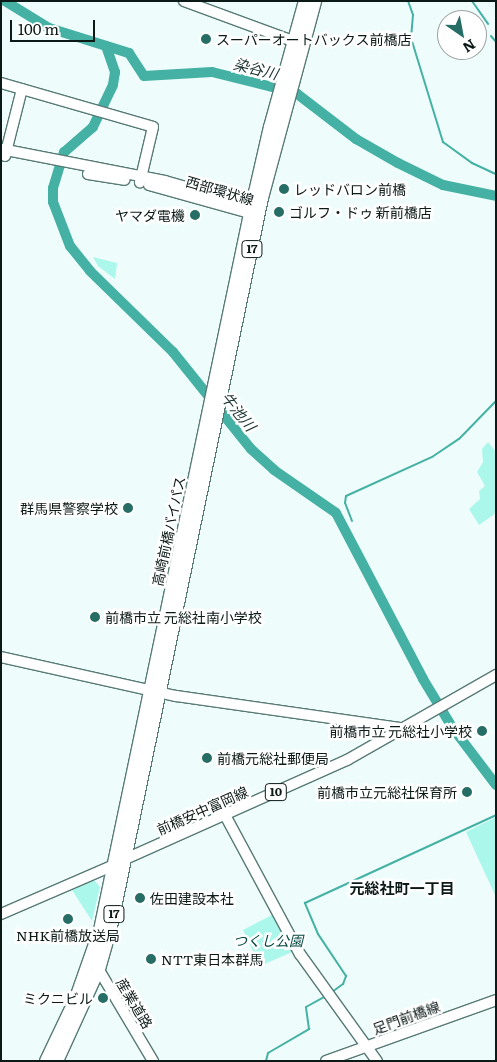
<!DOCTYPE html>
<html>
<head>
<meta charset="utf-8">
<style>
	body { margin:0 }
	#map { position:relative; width:497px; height:1062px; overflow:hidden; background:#eefdfb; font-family:Literata,"Noto Sans JP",serif }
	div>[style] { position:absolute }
	.green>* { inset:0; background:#abf7ec }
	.stream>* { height:2px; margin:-1px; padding:0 1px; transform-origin:1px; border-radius:1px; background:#44b1a4 }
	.river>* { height:10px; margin:-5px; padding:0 5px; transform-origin:5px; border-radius:5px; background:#44b1a4 }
	.roads { filter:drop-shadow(1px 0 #587a75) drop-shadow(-1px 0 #587a75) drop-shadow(0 1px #587a75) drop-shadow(0 -1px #587a75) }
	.secondary>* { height:10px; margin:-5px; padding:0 5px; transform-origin:5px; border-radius:5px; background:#fff }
	.primary>* { height:10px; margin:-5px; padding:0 5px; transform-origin:5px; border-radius:5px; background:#fff }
	.highway>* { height:12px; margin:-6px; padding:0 6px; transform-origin:6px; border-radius:6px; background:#fff }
	.dots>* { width:14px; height:14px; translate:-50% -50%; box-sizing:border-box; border:2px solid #fff; border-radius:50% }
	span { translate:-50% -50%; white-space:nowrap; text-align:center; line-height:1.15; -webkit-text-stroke:5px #fff; paint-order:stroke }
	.shield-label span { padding:1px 4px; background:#fff; border:1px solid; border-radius:4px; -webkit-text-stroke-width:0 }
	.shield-label { font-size:12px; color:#0b1917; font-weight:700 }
	.poi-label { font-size:14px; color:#0b1917 }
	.left { translate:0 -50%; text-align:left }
	.right { translate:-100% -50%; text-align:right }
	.street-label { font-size:14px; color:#0b1917 }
	.park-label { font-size:14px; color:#034841; font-style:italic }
	.water-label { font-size:15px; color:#1b3330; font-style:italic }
	.neighbourhood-label { font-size:15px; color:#0b1917; font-weight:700 }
	.frame { position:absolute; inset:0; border:2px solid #0b1917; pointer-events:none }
	.north { position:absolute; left:437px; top:10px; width:50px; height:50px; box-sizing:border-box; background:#fff; border:1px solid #9da3a2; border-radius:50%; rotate:147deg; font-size:14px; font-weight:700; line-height:20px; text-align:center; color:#0b1917 }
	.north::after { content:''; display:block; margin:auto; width:18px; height:22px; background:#256d65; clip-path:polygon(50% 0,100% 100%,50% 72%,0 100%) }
	.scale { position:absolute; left:10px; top:20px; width:85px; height:22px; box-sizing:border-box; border:2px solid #0b1917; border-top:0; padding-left:6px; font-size:15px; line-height:18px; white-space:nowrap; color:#0b1917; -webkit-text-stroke:4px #fff; paint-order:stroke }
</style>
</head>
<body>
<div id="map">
	<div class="green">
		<div style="clip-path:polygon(93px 257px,117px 263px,115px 279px,98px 266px)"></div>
		<div style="clip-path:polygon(488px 442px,496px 452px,496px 513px,479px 525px,469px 509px,480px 499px,479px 491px,485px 486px,477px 472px,483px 462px,482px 449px)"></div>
		<div style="clip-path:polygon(496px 817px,496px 897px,466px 832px)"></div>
		<div style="clip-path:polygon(94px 880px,100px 887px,92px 921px,72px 890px)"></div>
		<div style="clip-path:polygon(272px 915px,275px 916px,293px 948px,292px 952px,260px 966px,243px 930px)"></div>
	</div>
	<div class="stream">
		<div style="left:408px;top:1px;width:15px;rotate:70deg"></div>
		<div style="left:413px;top:15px;width:23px;rotate:95deg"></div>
		<div style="left:411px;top:38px;width:109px;rotate:72.9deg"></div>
		<div style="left:443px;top:142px;width:36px;rotate:36deg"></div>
		<div style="left:472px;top:163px;width:26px;rotate:25deg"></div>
		<div style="left:472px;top:1px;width:28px;rotate:55deg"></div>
		<div style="left:491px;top:36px;width:8px;rotate:50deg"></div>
		<div style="left:352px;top:521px;width:19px;rotate:-111deg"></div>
		<div style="left:345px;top:503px;width:7px;rotate:-82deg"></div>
		<div style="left:346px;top:496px;width:94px;rotate:-24.4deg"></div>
		<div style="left:432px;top:457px;width:32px;rotate:-34deg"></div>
		<div style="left:459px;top:439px;width:53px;rotate:-45.8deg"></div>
		<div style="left:332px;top:992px;width:14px;rotate:-36deg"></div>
		<div style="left:343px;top:984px;width:9px;rotate:-69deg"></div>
		<div style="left:346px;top:976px;width:50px;rotate:-123.7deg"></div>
		<div style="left:318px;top:934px;width:34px;rotate:-113deg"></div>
		<div style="left:305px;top:903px;width:210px;rotate:-24.7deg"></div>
		<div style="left:266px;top:1061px;width:8px;rotate:-76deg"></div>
		<div style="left:268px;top:1053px;width:48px;rotate:-30.3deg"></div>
		<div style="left:309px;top:1029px;width:22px;rotate:-98deg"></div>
		<div style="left:306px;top:1007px;width:23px;rotate:-29deg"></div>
	</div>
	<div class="river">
		<div style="left:5px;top:1px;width:52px;rotate:31.5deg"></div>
		<div style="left:49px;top:28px;width:84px;rotate:17.4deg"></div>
		<div style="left:129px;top:53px;width:27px;rotate:57deg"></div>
		<div style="left:144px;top:76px;width:68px;rotate:-3.4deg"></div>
		<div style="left:212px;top:72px;width:87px;rotate:14deg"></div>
		<div style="left:296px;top:93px;width:76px;rotate:37.5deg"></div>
		<div style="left:356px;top:139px;width:48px;rotate:29.7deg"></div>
		<div style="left:398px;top:163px;width:50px;rotate:26.1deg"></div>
		<div style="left:443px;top:185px;width:54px;rotate:11.7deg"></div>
		<div style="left:106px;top:46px;width:28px;rotate:71deg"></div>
		<div style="left:115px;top:72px;width:13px;rotate:99deg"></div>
		<div style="left:113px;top:85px;width:47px;rotate:115.5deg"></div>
		<div style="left:93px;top:127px;width:38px;rotate:139deg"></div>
		<div style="left:64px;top:152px;width:38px;rotate:107deg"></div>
		<div style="left:53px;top:188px;width:14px;rotate:90deg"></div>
		<div style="left:53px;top:202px;width:47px;rotate:68.9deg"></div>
		<div style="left:70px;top:246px;width:32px;rotate:51deg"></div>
		<div style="left:90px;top:271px;width:116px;rotate:44.3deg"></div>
		<div style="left:173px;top:352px;width:124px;rotate:51.2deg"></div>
		<div style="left:251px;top:449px;width:31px;rotate:42deg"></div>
		<div style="left:274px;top:470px;width:75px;rotate:34.7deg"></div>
		<div style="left:336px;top:513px;width:187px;rotate:62.3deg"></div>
		<div style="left:423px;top:679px;width:56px;rotate:58.9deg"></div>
		<div style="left:452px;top:727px;width:73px;rotate:52.8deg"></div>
	</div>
	<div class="roads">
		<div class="secondary">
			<div style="left:184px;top:1px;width:116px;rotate:20.2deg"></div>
			<div style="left:1px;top:83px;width:158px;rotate:16.1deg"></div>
			<div style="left:153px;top:127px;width:57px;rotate:103.3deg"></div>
			<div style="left:1px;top:149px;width:167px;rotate:11deg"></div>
			<div style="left:165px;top:181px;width:79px;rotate:16.1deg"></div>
			<div style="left:241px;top:203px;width:18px;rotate:29deg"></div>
			<div style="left:5px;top:156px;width:69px;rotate:-75.8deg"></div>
			<div style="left:88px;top:174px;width:37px;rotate:9deg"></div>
			<div style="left:149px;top:185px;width:108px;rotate:15.6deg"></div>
			<div style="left:1px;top:657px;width:179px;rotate:12.6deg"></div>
			<div style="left:176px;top:696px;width:228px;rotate:8.1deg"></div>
			<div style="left:225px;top:815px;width:158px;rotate:61.7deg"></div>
			<div style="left:300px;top:954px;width:132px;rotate:54.3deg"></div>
			<div style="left:1px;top:914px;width:123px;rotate:-23.4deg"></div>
			<div style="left:326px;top:1061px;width:181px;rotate:-19.7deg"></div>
		</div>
		<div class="primary">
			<div style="left:121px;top:861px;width:248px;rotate:-24.1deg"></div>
			<div style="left:347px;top:760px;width:172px;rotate:-29.7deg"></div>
			<div style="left:96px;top:965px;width:112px;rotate:59.3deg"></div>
		</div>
		<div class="highway">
			<div style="left:46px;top:1061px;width:70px;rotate:-64.5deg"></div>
			<div style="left:76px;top:998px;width:72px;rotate:-70.6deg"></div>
			<div style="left:100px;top:930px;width:732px;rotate:-78.17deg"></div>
			<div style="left:250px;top:214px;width:89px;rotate:-77.1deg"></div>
			<div style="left:270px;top:127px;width:131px;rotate:-74.5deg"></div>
			<div style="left:57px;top:1061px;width:101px;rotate:-65.5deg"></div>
			<div style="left:99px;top:969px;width:44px;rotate:-74.1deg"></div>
			<div style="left:111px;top:927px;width:744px;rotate:-78.3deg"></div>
			<div style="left:262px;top:198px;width:204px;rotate:-74.9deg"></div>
		</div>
	</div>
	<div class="dots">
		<div style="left:206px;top:39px;background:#256d65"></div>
		<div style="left:284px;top:189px;background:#256d65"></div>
		<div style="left:279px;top:212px;background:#256d65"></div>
		<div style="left:195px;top:215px;background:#256d65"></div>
		<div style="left:128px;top:508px;background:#256d65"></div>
		<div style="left:95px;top:617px;background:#256d65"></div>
		<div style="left:482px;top:731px;background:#256d65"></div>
		<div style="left:207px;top:758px;background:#256d65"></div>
		<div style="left:467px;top:792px;background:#256d65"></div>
		<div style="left:140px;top:898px;background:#256d65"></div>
		<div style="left:68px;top:919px;background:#256d65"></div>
		<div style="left:151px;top:959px;background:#256d65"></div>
		<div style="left:103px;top:998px;background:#256d65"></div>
	</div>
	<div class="shield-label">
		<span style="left:252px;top:249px">17</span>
		<span style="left:276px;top:792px">10</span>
		<span style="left:114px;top:914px">17</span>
	</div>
	<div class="poi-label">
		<span class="left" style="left:216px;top:39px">スーパーオートバックス前橋店</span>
		<span class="left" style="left:294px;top:189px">レッドバロン前橋</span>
		<span class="left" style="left:289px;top:212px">ゴルフ・ドゥ 新前橋店</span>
		<span class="right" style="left:185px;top:215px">ヤマダ電機</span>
		<span class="right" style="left:118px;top:508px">群馬県警察学校</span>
		<span class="left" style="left:105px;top:617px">前橋市立 元総社南小学校</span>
		<span class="right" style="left:472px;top:731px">前橋市立 元総社小学校</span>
		<span class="left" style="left:217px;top:758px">前橋元総社郵便局</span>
		<span class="right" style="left:457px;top:792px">前橋市立元総社保育所</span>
		<span class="left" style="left:150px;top:898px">佐田建設本社</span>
		<span style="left:68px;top:935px">NHK前橋放送局</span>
		<span class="left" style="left:161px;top:959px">NTT東日本群馬</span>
		<span class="right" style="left:93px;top:998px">ミクニビル</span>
	</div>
	<div class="street-label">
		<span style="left:220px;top:190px;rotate:16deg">西部環状線</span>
		<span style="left:168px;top:531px;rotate:-78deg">高崎前橋バイパス</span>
		<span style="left:202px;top:810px;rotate:-24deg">前橋安中富岡線</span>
		<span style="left:135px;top:1003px;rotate:59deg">産業道路</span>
		<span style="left:406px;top:1017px;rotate:-20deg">足門前橋線</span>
	</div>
	<div class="park-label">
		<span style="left:268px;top:940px">つくし公園</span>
	</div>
	<div class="water-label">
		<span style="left:256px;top:68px;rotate:14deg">染谷川</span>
		<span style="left:239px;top:411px;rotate:51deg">牛池川</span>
	</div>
	<div class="neighbourhood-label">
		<span style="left:402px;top:888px">元総社町一丁目</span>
	</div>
	<div class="frame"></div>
	<div class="north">N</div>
	<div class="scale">100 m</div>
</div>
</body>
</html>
